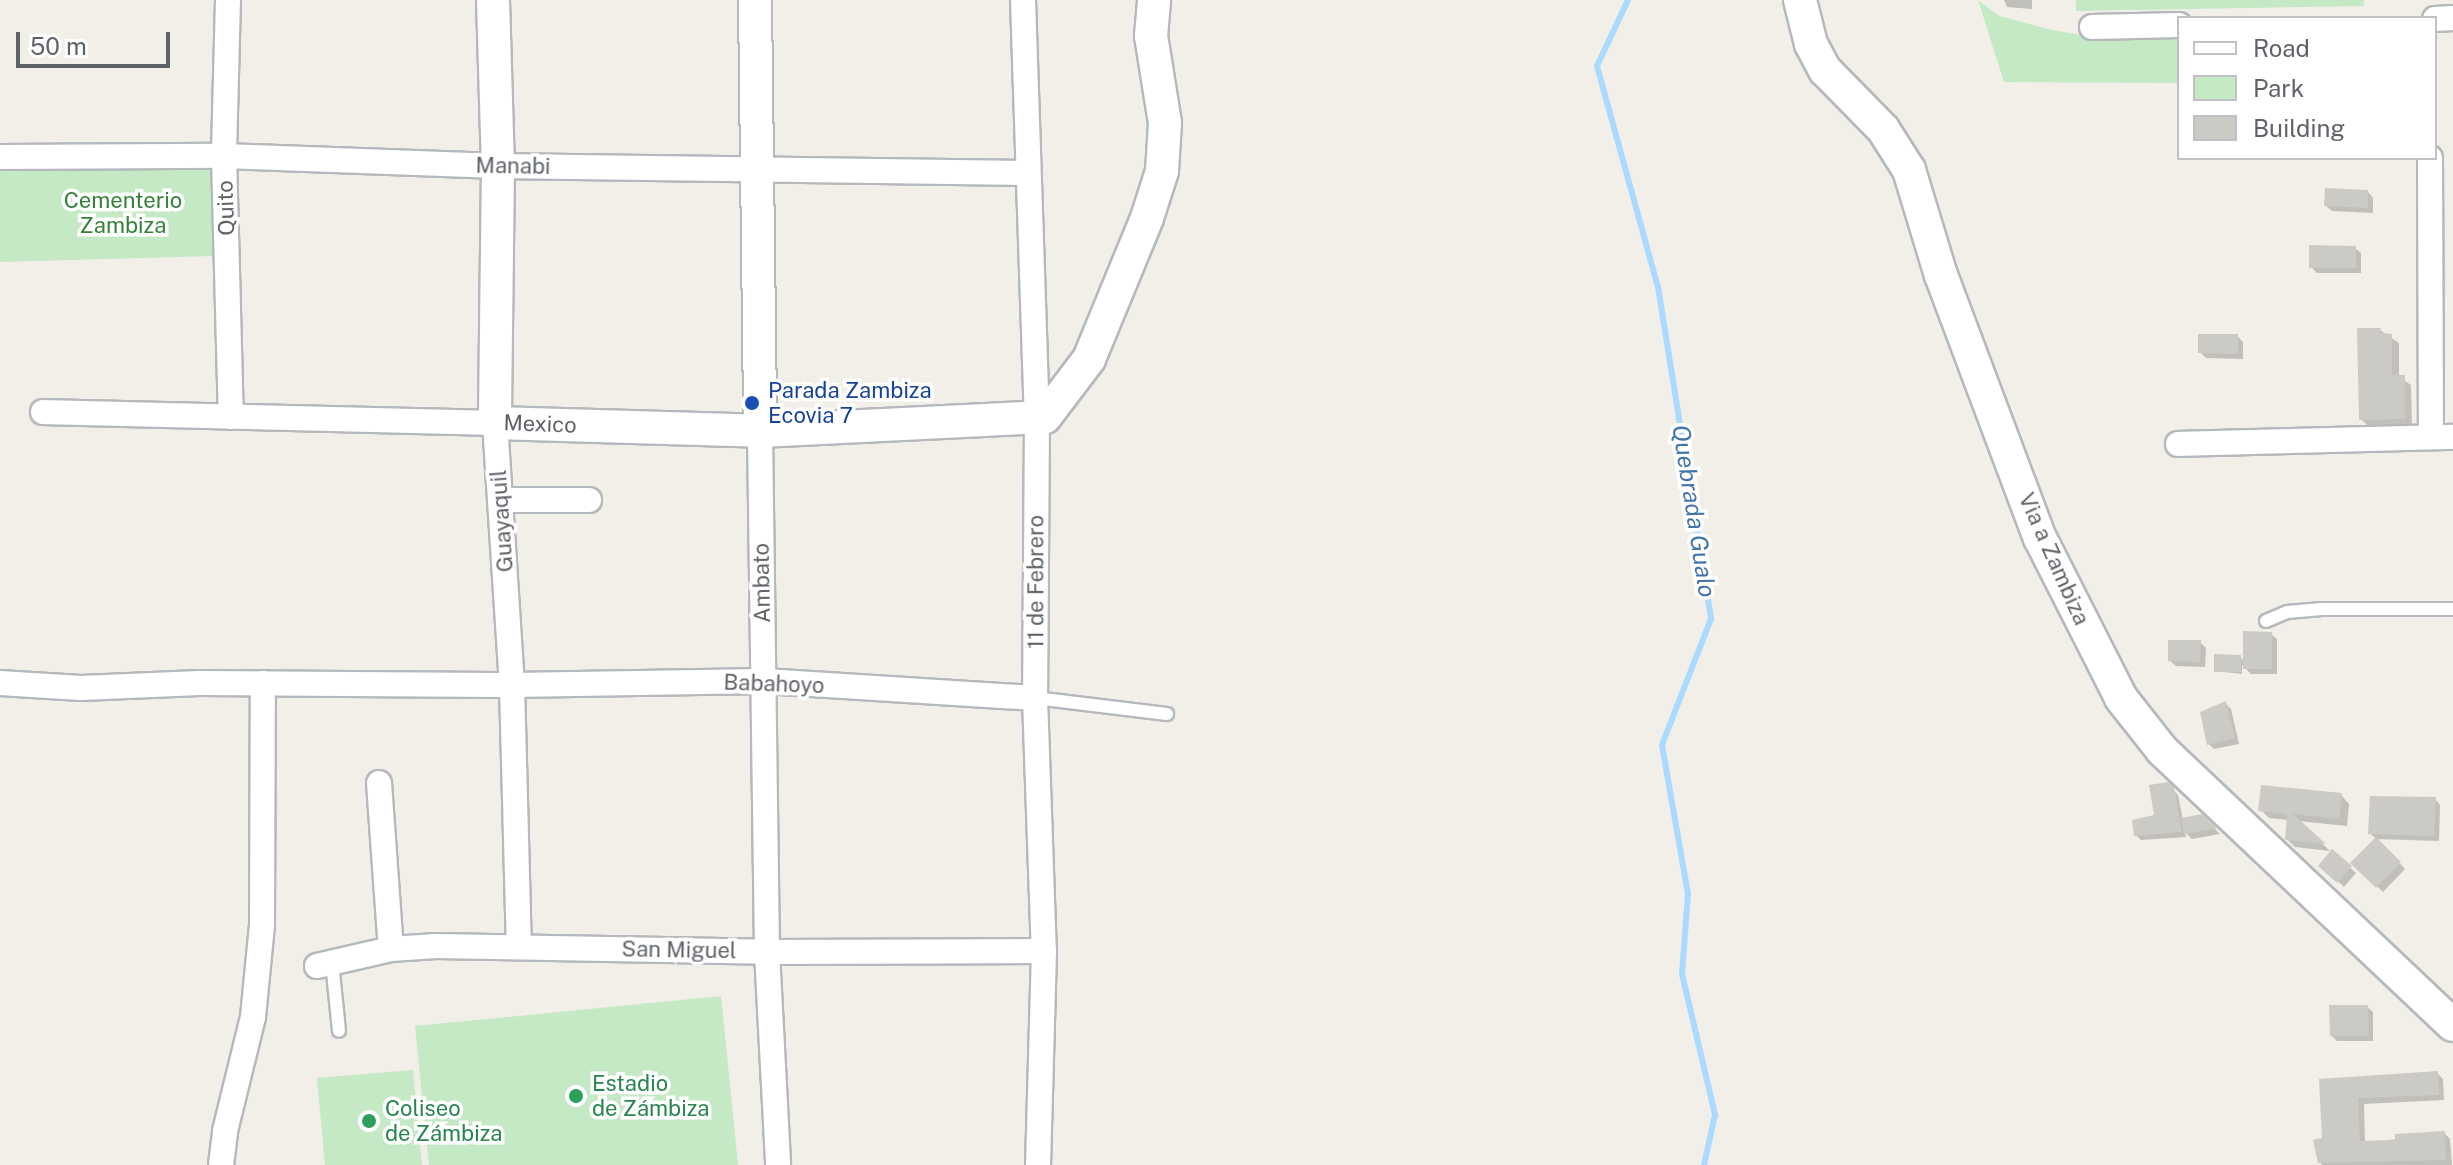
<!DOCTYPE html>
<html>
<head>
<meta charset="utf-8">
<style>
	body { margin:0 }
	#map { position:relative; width:2453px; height:1165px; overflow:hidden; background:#f1efe8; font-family:"Public Sans",sans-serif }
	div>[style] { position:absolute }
	.green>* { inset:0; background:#c5e8c5 }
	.shadow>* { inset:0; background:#0003 }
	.stream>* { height:6px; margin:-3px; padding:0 3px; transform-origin:3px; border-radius:3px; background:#aadaff }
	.building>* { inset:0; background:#cccac5 }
	.roads { filter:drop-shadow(2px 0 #b5b8bc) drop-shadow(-2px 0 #b5b8bc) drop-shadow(0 2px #b5b8bc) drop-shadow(0 -2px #b5b8bc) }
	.lane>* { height:12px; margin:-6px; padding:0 6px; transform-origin:6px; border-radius:6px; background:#fff }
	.street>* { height:24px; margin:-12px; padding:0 12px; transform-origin:12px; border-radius:12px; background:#fff }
	.secondary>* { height:32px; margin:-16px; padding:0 16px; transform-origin:16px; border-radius:16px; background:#fff }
	.dots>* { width:22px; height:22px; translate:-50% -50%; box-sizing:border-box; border:4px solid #fff; border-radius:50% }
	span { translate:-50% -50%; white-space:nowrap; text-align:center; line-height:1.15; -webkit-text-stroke:7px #fff; paint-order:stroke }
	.street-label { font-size:22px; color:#5f6368 }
	.park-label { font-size:22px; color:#348238 }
	.transit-label { font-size:22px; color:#164399 }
	.left { translate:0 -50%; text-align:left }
	.leisure-label { font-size:22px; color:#27864d }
	.water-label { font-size:24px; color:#4174aa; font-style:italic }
	.legend { position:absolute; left:2177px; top:16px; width:260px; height:144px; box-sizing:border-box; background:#fff; border:2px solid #bfc1c3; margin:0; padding:10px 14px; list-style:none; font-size:24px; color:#5f6368 }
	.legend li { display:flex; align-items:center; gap:16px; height:40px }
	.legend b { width:40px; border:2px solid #bfc1c3 }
	.scale { position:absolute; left:16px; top:32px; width:154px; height:36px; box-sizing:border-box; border:4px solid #5f6368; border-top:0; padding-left:10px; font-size:24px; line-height:28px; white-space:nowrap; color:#5f6368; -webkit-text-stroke:6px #fff; paint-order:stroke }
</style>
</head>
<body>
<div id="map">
	<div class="green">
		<div style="clip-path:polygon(1978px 0,1999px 16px,2052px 30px,2098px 38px,2179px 36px,2179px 83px,2004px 82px)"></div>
		<div style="clip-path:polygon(2076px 0,2364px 0,2364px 6px,2076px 11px)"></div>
		<div style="clip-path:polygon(216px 164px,213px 256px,0 262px,0 167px)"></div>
		<div style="clip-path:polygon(721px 996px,738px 1165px,429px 1165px,415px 1026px)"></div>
		<div style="clip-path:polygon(413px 1070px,422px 1165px,325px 1165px,317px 1078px)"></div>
	</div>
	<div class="shadow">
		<div style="clip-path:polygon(2004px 0,2032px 0,2032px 9px,2007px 7px)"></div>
		<div style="clip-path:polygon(2368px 192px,2373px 198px,2373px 213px,2332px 211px,2326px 206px)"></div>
		<div style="clip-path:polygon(2355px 248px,2361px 253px,2361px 273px,2317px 273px,2311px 267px)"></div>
		<div style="clip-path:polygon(2380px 330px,2399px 343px,2399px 377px,2411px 385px,2412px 426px,2369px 427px,2361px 419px)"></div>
		<div style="clip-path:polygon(2237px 336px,2243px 342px,2243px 359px,2206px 358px,2200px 352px)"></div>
		<div style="clip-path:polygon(2271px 634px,2277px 639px,2277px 674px,2251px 674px,2242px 665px,2242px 674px,2216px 671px,2240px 657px,2245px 662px)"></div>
		<div style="clip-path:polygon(2200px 642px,2206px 648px,2205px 667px,2176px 666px,2170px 661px)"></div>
		<div style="clip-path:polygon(2226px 704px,2231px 709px,2239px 744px,2214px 749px,2209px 744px,2212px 707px)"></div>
		<div style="clip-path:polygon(2167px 784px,2178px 795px,2183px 820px,2202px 816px,2220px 834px,2192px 839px,2185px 832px,2186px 837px,2141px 840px,2136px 835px,2156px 817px)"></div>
		<div style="clip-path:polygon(2341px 795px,2349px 804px,2347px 826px,2298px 821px,2330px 851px,2295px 847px,2287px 839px,2288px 820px,2269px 818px,2261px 810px)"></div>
		<div style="clip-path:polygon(2435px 799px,2440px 805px,2439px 841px,2376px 839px,2370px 833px)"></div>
		<div style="clip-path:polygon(2376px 839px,2405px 869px,2383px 892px,2353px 863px)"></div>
		<div style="clip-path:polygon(2333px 852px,2356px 873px,2344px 887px,2321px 866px)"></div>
		<div style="clip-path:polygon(2367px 1007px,2373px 1012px,2373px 1041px,2337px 1041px,2332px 1036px)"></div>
		<div style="clip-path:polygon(2437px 1073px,2443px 1079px,2444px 1100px,2364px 1104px,2365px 1143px,2444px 1133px,2450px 1139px,2452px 1165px,2322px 1165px,2320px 1162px,2324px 1140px,2321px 1081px)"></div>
	</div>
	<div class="stream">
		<div style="left:1628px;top:0;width:73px;rotate:115.2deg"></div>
		<div style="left:1597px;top:66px;width:229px;rotate:74.6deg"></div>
		<div style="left:1658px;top:287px;width:336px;rotate:80.9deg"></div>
		<div style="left:1711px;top:619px;width:135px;rotate:111.3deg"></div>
		<div style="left:1662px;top:745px;width:151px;rotate:80.1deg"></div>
		<div style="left:1688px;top:894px;width:80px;rotate:94.3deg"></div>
		<div style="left:1682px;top:974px;width:145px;rotate:76.8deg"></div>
		<div style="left:1715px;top:1115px;width:51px;rotate:102.4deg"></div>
	</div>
	<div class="building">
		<div style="clip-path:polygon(2325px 188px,2368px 190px,2368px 208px,2324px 206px)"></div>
		<div style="clip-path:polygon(2309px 245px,2356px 246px,2356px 268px,2309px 268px)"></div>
		<div style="clip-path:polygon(2357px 328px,2381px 328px,2380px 333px,2392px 334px,2392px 375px,2405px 375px,2405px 419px,2359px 420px)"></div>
		<div style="clip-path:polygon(2198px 334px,2238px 334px,2238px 354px,2198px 353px)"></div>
		<div style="clip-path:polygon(2243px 631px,2272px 632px,2272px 669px,2243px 669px)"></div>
		<div style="clip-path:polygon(2168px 640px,2201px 640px,2200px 662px,2168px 661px)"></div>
		<div style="clip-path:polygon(2214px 654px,2241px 655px,2241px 672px,2214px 672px)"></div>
		<div style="clip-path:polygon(2226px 701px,2235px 738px,2207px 745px,2200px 712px)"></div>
		<div style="clip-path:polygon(2168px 782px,2174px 787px,2182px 832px,2134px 836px,2132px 820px,2154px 815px,2149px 785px)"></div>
		<div style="clip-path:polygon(2261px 785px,2342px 793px,2339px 819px,2293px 814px,2326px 844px,2285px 840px,2287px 814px,2258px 811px)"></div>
		<div style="clip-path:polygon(2370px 796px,2436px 797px,2434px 836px,2368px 834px)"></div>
		<div style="clip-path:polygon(2202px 814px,2217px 828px,2184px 834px,2181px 818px)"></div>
		<div style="clip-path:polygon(2376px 837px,2401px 862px,2376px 888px,2350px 863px)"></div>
		<div style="clip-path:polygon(2332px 849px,2352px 866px,2337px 883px,2318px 866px)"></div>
		<div style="clip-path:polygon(2329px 1005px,2368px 1005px,2369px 1036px,2330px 1036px)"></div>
		<div style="clip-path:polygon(2438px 1071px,2439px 1095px,2358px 1098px,2360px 1141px,2395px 1140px,2395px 1134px,2445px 1131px,2446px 1160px,2318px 1163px,2313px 1140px,2322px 1138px,2319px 1079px)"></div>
	</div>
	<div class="roads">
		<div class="lane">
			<div style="left:2266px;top:621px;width:23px;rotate:-23deg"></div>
			<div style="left:2287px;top:612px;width:35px;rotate:-5deg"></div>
			<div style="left:2322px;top:609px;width:131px"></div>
			<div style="left:1035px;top:698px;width:133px;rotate:6.9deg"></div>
			<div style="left:332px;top:962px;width:69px;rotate:84.2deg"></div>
		</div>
		<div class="street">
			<div style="left:228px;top:0;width:156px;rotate:91.5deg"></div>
			<div style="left:224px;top:156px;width:261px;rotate:88.5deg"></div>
			<div style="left:1023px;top:0;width:419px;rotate:88.1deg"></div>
			<div style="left:1037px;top:419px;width:279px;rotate:90.4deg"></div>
			<div style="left:1035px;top:698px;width:253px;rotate:88deg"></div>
			<div style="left:1044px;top:951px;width:214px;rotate:91.6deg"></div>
			<div style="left:2435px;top:19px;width:18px;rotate:-3deg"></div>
			<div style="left:2092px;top:27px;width:87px;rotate:-1.3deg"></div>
			<div style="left:0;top:157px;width:224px;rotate:-0.3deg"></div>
			<div style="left:224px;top:156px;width:274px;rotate:2.1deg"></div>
			<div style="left:498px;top:166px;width:529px;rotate:0.76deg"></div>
			<div style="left:2430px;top:158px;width:279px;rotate:89.8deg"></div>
			<div style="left:43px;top:412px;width:452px;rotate:1.4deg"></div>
			<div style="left:495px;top:423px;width:263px;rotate:86.3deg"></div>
			<div style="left:512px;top:685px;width:262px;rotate:88.5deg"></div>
			<div style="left:760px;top:431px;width:521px;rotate:89.23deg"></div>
			<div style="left:767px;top:952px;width:213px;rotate:87deg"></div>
			<div style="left:2178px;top:444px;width:275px;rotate:-1.5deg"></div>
			<div style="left:500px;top:500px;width:89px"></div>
			<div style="left:0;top:683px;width:81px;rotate:3.5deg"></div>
			<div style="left:81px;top:688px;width:118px;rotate:-2.4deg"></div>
			<div style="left:199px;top:683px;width:313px;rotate:0.4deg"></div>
			<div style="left:512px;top:685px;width:252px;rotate:-0.9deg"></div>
			<div style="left:764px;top:681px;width:272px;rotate:3.6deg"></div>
			<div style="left:379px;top:783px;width:166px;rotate:85.9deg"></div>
			<div style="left:317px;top:966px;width:76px;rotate:-12.9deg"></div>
			<div style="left:391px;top:949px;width:45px;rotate:-3.8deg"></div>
			<div style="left:436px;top:946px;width:331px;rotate:1deg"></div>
			<div style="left:767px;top:952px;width:277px;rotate:-0.2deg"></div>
			<div style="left:221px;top:1165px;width:34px;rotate:-83deg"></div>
			<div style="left:225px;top:1131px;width:117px;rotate:-76.2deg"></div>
			<div style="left:253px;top:1017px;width:92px;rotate:-84.4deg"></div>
			<div style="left:262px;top:925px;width:242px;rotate:-89.8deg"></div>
		</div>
		<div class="secondary">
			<div style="left:493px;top:0;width:166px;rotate:88.3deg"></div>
			<div style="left:498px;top:166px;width:257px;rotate:90.7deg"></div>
			<div style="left:495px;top:423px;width:265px;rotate:1.7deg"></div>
			<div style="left:760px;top:431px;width:285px;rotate:-2.8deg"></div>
			<div style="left:1045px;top:417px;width:73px;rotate:-52.8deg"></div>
			<div style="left:1089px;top:359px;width:152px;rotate:-67.6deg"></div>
			<div style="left:1147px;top:218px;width:49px;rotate:-72.3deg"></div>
			<div style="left:1162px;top:171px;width:48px;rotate:-86.4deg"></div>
			<div style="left:1165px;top:123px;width:88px;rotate:-99.1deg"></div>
			<div style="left:1151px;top:36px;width:36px;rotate:-85deg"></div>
			<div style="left:755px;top:0;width:431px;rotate:89.3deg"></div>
			<div style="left:1800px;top:0;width:45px;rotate:76deg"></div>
			<div style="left:1811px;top:44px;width:30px;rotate:62deg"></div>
			<div style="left:1825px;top:70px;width:83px;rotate:45.5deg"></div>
			<div style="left:1883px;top:129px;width:49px;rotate:57.6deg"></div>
			<div style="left:1909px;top:170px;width:110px;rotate:73.1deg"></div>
			<div style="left:1941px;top:275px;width:281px;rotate:69.4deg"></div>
			<div style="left:2040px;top:538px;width:179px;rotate:63.1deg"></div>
			<div style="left:2121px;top:698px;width:66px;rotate:51.7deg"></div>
			<div style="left:2162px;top:750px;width:400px;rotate:43.4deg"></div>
		</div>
	</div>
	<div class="dots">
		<div style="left:752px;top:403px;background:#1a4fb4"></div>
		<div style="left:576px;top:1096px;background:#2e9e5b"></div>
		<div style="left:369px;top:1121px;background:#2e9e5b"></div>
	</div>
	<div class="street-label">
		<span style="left:513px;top:166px;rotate:1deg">Manabi</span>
		<span style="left:226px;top:208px;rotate:-92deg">Quito</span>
		<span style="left:540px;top:424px;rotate:2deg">Mexico</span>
		<span style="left:502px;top:521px;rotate:-94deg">Guayaquil</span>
		<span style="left:2054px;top:559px;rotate:66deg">Via a Zambiza</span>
		<span style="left:1036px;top:582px;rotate:-90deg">11 de Febrero</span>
		<span style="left:762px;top:583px;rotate:-91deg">Ambato</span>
		<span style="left:774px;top:684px;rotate:2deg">Babahoyo</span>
		<span style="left:679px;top:950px;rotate:1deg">San Miguel</span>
	</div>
	<div class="park-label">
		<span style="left:123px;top:213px">Cementerio<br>Zambiza</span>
	</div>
	<div class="transit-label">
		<span class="left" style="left:768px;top:403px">Parada Zambiza<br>Ecovia 7</span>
	</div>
	<div class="leisure-label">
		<span class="left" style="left:592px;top:1096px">Estadio<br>de Zámbiza</span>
		<span class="left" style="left:385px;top:1121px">Coliseo<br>de Zámbiza</span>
	</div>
	<div class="water-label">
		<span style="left:1694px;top:511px;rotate:81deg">Quebrada Gualo</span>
	</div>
	<ul class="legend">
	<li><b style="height:10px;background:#fff"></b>Road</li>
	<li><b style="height:22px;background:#c5e8c5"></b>Park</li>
	<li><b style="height:22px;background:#cccac5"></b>Building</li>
	</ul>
	<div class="scale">50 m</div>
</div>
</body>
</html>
